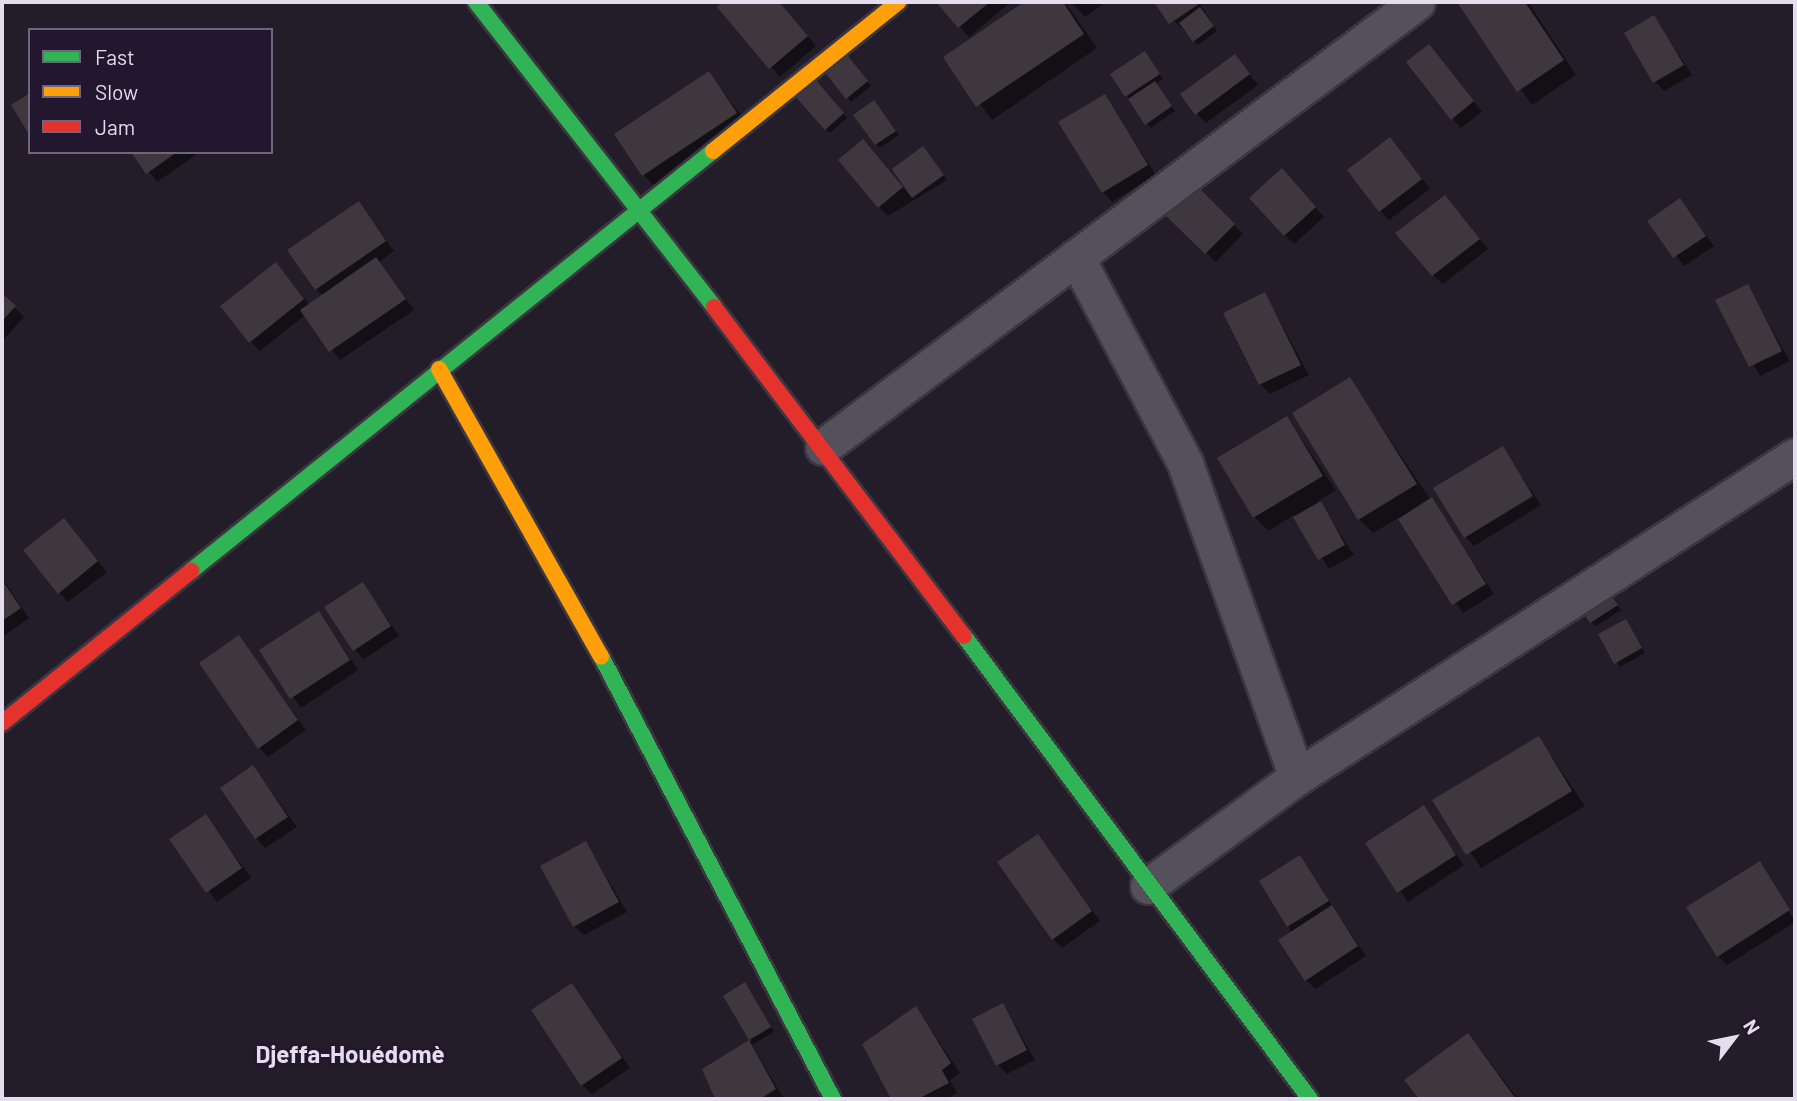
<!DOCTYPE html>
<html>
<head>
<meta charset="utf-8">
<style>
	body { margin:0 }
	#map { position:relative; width:1797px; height:1101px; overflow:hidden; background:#231d29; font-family:Barlow,sans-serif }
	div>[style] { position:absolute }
	.shadow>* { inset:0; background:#0007 }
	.building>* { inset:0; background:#3f373e }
	.roads { filter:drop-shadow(2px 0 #3b3741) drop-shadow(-2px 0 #3b3741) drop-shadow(0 2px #3b3741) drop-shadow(0 -2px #3b3741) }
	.street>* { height:35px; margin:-17.5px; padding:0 17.5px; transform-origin:17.5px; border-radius:17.5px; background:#55515c }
	.fast>* { height:16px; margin:-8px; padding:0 8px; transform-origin:8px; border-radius:8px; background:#30b455 }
	.slow>* { height:16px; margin:-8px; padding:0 8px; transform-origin:8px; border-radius:8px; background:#ff9f0a }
	.jam>* { height:16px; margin:-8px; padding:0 8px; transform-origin:8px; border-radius:8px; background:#e5322d }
	span { translate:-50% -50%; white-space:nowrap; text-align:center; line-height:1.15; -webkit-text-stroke:6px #22172f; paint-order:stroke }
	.quarter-label { font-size:24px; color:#e3dded; font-weight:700 }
	.frame { position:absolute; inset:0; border:4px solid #e3dded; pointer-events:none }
	.legend { position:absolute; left:28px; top:28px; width:245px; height:126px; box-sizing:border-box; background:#22172f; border:2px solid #6f667b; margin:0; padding:9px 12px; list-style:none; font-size:21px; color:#e3dded }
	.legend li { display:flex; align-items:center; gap:14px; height:35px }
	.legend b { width:35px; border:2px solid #6f667b }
	.north { position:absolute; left:1699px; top:1003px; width:70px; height:70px; -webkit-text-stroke:5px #22172f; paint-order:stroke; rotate:58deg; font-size:19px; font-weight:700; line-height:28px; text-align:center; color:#e3dded }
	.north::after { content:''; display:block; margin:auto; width:24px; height:32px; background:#e3dded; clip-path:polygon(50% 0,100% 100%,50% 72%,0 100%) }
</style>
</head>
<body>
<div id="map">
	<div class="shadow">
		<div style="clip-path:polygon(725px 2px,779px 2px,816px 46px,780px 77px,719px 7px)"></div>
		<div style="clip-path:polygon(938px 2px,1011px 2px,969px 37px)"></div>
		<div style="clip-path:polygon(1028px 2px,1065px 2px,1097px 48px,992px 120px,945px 58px)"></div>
		<div style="clip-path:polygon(1071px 2px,1106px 2px,1085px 17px)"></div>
		<div style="clip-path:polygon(1156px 2px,1199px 2px,1217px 31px,1198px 45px)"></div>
		<div style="clip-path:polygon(1459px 2px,1528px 2px,1576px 75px,1532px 105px)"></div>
		<div style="clip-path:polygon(1654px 17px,1692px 75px,1664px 91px,1655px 82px)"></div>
		<div style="clip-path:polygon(1429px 46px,1482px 112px,1461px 128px,1452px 118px)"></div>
		<div style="clip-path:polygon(1235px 57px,1258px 85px,1206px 123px,1197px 114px)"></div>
		<div style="clip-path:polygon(848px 58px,871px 86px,851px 102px,824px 70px)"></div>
		<div style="clip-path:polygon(1149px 58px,1163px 79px,1155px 84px,1175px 111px,1151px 128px,1127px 96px)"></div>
		<div style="clip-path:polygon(709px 73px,750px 127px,657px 189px,643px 174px)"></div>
		<div style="clip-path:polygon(819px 85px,847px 118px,830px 133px,826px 129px)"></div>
		<div style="clip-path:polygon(1104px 96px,1156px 175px,1112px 202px,1103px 192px)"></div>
		<div style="clip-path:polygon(878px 106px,899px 135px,880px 148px,876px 144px)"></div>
		<div style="clip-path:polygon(1399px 149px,1430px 189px,1389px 220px,1380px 211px)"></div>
		<div style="clip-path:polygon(872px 151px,908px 193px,927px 152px,947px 180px,888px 216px,879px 207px)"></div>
		<div style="clip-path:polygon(134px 152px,200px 152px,157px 182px)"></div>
		<div style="clip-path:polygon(1291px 180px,1324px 217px,1294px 244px,1285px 235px)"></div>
		<div style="clip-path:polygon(1193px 185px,1243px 234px,1216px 262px,1165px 213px)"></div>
		<div style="clip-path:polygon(1680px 200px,1714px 246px,1684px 266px,1650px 221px)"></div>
		<div style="clip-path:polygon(359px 203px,394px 251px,379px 262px,414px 310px,340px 360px,305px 315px,260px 351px,250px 341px,285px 274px,309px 305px,323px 296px,316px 289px)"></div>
		<div style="clip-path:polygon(1454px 207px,1488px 249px,1443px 284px,1433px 275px)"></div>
		<div style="clip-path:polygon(1747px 286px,1790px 361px,1760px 376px,1718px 301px)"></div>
		<div style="clip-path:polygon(1265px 294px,1309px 375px,1270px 394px,1260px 384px)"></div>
		<div style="clip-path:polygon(2px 295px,24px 317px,3px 340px,2px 339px)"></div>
		<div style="clip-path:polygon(1350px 380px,1494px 594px,1463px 613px,1400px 517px,1373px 533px,1359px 519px,1294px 414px)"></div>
		<div style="clip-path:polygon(1287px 418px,1336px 490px,1318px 501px,1354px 555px,1329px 569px,1294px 515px,1269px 531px,1254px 517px)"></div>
		<div style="clip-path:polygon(1503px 449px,1541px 505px,1474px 546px,1465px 536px)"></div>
		<div style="clip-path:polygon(64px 520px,107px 572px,68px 602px,59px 593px)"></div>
		<div style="clip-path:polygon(2px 578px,29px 618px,2px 637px)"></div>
		<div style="clip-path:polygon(363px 584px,399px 636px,364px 659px,355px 650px)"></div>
		<div style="clip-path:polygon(1607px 589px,1621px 610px,1596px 626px,1591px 622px)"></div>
		<div style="clip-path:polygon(319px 613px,358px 670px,301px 708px,261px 651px)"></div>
		<div style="clip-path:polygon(1626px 621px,1645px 653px,1620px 667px,1600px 635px)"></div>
		<div style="clip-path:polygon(239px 637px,306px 730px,268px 757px,259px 747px)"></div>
		<div style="clip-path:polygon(1539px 738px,1585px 806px,1481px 868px,1435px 801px)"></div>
		<div style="clip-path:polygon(253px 767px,297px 827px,265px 848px,256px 838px)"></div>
		<div style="clip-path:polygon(1423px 808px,1464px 865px,1408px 902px,1367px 844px)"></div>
		<div style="clip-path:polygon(206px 817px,251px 878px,217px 902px,172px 840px)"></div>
		<div style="clip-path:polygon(1038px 836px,1100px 921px,1062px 948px,1053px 939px)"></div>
		<div style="clip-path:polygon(586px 843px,627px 912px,584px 935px,574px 926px)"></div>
		<div style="clip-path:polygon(1300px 858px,1366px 956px,1315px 989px,1306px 980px,1289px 926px)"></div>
		<div style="clip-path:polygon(1759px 863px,1795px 922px,1727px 965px,1718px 956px)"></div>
		<div style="clip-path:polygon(571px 985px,630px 1068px,592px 1094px,582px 1085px)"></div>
		<div style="clip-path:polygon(745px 985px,774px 1032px,752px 1045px,784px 1099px,717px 1099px,704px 1070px,752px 1041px,725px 996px)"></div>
		<div style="clip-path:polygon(1003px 1005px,1035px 1060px,1007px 1074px,998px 1065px)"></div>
		<div style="clip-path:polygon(916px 1008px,960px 1073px,950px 1080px,957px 1093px,945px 1099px,893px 1099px,864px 1044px)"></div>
		<div style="clip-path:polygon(1467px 1036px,1481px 1050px,1518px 1099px,1421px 1099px,1407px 1080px)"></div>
	</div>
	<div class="building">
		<div style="clip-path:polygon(722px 2px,779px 2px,808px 36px,769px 69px,717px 7px)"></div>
		<div style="clip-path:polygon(936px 2px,990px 2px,958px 28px)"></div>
		<div style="clip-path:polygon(1024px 2px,1063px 2px,1084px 34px,976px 107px,943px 57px)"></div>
		<div style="clip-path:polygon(1154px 2px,1197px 2px,1199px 4px,1169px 24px)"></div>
		<div style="clip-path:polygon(1457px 2px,1525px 2px,1564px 60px,1517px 92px)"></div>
		<div style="clip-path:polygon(1200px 7px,1214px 26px,1193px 42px,1179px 23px)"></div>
		<div style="clip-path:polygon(1654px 15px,1684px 65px,1653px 83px,1624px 33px)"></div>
		<div style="clip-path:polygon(1429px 44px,1474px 101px,1451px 120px,1406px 62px)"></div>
		<div style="clip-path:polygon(844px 51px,868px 81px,846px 99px,822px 69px)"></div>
		<div style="clip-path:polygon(1145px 51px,1160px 74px,1125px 97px,1110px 74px)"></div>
		<div style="clip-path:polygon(1235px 54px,1250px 74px,1195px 115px,1180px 94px)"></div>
		<div style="clip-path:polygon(709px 71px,737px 113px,642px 176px,614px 134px)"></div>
		<div style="clip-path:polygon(814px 78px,844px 113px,825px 130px,794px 95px)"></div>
		<div style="clip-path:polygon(1155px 81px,1172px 106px,1145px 125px,1128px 99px)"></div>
		<div style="clip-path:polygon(30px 93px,30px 136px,11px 105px)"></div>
		<div style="clip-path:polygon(1105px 94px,1148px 165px,1102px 193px,1058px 122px)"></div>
		<div style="clip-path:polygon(874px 100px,896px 131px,875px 145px,853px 115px)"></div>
		<div style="clip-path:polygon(1390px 137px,1422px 179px,1379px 212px,1347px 170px)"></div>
		<div style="clip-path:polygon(863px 139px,903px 187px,878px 208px,838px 160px)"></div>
		<div style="clip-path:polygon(923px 146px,944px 175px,912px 198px,892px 169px)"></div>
		<div style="clip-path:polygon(131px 152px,177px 152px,146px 174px)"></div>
		<div style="clip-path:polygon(1282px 168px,1316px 207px,1284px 236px,1249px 198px)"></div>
		<div style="clip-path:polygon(1193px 182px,1235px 224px,1205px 254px,1163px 213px)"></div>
		<div style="clip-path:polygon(1445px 195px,1480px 239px,1432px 276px,1395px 233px)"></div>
		<div style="clip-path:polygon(1680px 198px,1706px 236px,1673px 258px,1647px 221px)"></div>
		<div style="clip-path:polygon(359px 201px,386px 241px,315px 290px,287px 250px)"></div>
		<div style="clip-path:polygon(376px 257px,406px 299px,329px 352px,300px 310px)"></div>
		<div style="clip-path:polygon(276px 262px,304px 299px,249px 343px,220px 306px)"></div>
		<div style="clip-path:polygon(1748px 284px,1782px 351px,1749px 367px,1715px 300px)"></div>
		<div style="clip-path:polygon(1265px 292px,1301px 365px,1259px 385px,1223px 313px)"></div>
		<div style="clip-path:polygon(2px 293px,16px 306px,2px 321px)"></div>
		<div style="clip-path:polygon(1350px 377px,1417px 484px,1358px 520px,1292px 413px)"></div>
		<div style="clip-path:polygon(1287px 416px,1323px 476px,1253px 518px,1217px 458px)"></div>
		<div style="clip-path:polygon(1503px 446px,1533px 496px,1464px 538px,1433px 488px)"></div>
		<div style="clip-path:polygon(1432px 497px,1486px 584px,1452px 605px,1398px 519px)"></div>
		<div style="clip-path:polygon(1321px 501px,1345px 545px,1318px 560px,1293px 517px)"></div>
		<div style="clip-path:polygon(64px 518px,98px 561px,58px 594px,23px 550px)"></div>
		<div style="clip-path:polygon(2px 580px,21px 608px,2px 621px)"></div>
		<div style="clip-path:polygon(363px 582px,391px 626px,353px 651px,324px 607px)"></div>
		<div style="clip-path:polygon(1603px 583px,1618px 605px,1590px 623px,1575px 601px)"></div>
		<div style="clip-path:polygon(319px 611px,350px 660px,290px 699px,259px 650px)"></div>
		<div style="clip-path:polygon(1626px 619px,1642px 648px,1614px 664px,1598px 634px)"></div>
		<div style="clip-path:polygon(239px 635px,298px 720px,258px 749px,199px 663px)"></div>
		<div style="clip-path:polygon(1539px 736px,1572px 791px,1466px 855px,1432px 800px)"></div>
		<div style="clip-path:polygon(253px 765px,288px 817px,255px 839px,220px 788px)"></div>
		<div style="clip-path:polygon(1424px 805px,1456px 855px,1397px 893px,1365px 843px)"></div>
		<div style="clip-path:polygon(206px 814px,242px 868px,206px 893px,169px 839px)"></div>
		<div style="clip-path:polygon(1038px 834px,1092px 911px,1052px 940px,997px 862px)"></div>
		<div style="clip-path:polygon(586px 841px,619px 902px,573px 927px,540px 866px)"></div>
		<div style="clip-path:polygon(1300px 855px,1329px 901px,1287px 927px,1259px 881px)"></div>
		<div style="clip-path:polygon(1760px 861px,1790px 910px,1717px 957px,1686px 907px)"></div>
		<div style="clip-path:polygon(1332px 905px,1358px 946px,1305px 981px,1278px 940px)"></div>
		<div style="clip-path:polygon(745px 982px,771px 1027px,749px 1040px,723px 996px)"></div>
		<div style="clip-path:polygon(572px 983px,622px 1058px,581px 1086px,531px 1010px)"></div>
		<div style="clip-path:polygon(1003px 1003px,1027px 1050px,996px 1066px,972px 1019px)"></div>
		<div style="clip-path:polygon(916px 1006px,951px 1063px,942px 1070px,949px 1083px,918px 1099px,891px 1099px,862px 1044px)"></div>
		<div style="clip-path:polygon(1468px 1033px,1516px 1099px,1419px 1099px,1404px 1080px)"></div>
		<div style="clip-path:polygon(749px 1040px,776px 1089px,760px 1099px,715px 1099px,702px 1069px)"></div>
	</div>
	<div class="roads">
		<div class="street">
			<div style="left:1076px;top:257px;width:233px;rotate:62.1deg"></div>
			<div style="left:1185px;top:463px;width:333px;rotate:70.4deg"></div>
			<div style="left:823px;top:447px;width:742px;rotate:-36.84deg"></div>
			<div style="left:1148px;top:886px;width:185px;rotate:-36.2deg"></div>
			<div style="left:1297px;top:777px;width:592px;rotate:-32.8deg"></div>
		</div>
		<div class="fast">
			<div style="left:476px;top:2px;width:387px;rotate:52deg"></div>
			<div style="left:191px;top:571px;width:670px;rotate:-38.82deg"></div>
			<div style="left:964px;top:636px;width:578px;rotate:53.23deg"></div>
			<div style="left:601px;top:656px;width:500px;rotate:62.36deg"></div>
		</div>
		<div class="slow">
			<div style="left:713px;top:151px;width:238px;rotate:-38.8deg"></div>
			<div style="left:439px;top:369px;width:330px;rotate:60.6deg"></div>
		</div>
		<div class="jam">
			<div style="left:714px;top:307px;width:413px;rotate:52.8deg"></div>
			<div style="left:2px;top:723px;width:243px;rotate:-38.8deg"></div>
		</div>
	</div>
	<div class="quarter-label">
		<span style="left:350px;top:1054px">Djeffa-Houédomè</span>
	</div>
	<div class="frame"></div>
	<ul class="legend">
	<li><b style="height:9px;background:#30b455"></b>Fast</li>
	<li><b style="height:9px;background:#ff9f0a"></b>Slow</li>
	<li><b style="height:9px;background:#e5322d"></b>Jam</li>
	</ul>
	<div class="north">N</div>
</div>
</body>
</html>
